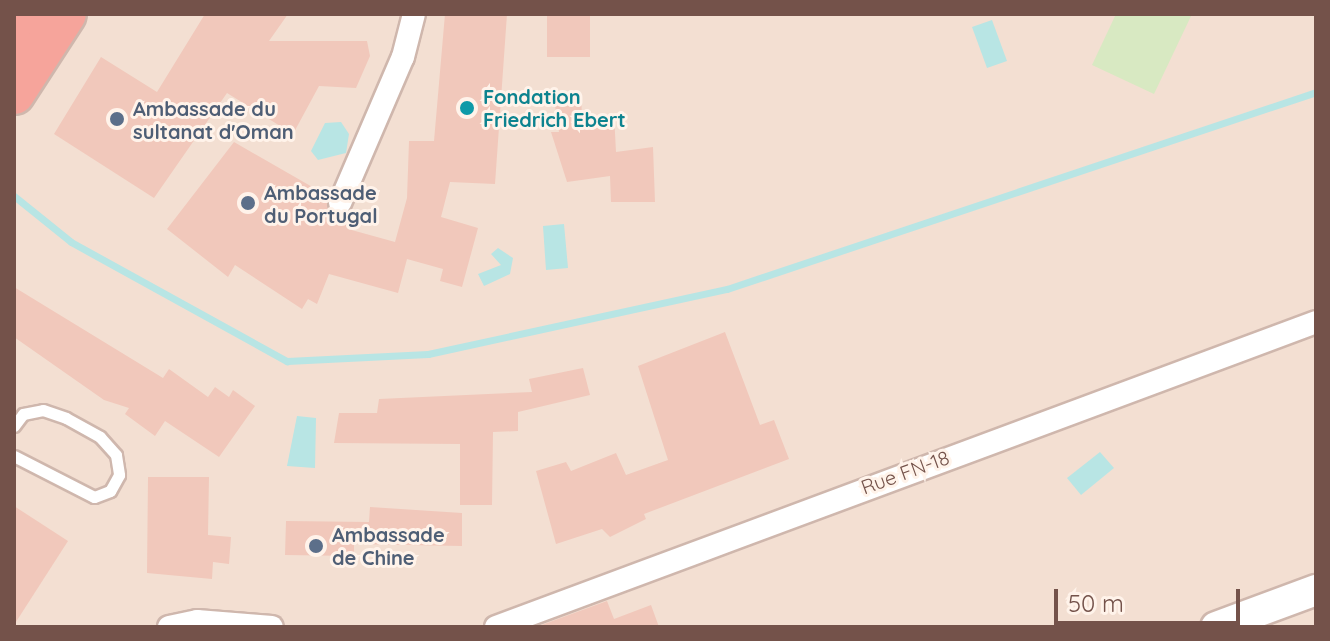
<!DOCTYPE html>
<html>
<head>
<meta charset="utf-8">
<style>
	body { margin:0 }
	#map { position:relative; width:1330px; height:641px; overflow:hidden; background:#fceee3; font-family:Quicksand,sans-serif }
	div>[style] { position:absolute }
	.residential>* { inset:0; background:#f3dfd2 }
	.green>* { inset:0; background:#d8e9c2 }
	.water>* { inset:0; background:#b8e5e4 }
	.stream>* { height:7px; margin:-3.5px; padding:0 3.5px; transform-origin:3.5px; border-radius:3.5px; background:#b8e5e4 }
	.building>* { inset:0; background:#f1c8bb }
	.roads { filter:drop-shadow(2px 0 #cfb7ad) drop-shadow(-2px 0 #cfb7ad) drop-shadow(0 2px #cfb7ad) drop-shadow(0 -2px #cfb7ad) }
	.lane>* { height:11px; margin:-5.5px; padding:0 5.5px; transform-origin:5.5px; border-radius:5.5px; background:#fff }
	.street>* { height:22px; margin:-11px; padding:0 11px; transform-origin:11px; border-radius:11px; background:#fff }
	.secondary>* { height:30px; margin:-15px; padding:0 15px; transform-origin:15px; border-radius:15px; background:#fff }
	.highway>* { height:40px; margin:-20px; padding:0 20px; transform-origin:20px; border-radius:20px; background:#f6a49b }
	.dots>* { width:22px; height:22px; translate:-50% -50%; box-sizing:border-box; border:4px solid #fff3ea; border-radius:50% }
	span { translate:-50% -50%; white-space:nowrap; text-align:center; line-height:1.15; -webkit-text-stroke:6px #fff3ea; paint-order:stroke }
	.culture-label { font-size:20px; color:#0d838f; font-weight:700 }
	.left { translate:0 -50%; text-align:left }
	.service-label { font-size:20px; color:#4e5e75; font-weight:700 }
	.street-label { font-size:20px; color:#74524a }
	.frame { position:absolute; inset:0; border:16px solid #74524a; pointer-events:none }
	.scale { position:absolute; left:1054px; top:589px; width:186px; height:36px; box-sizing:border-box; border:4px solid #74524a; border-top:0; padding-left:10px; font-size:24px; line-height:28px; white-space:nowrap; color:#74524a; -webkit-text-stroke:6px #fff3ea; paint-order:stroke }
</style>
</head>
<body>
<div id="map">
	<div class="residential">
		<div style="clip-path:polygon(14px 14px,1316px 14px,1316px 627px,14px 627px)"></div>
	</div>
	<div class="green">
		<div style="clip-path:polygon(1116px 14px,1192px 14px,1154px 94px,1092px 65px)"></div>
	</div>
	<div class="water">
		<div style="clip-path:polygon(992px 20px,1007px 61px,987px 68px,972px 27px)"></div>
		<div style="clip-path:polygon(341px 122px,349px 134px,346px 153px,318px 160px,311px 151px,325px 123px)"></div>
		<div style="clip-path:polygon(564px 224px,568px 268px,546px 270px,543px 226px)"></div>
		<div style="clip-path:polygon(498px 248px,513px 258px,510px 274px,484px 286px,478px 274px,501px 265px,491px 254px)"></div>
		<div style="clip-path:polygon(297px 416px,316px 418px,315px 468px,287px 466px)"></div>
		<div style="clip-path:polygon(1100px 452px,1114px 468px,1081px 495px,1067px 478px)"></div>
	</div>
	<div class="stream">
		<div style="left:14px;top:196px;width:73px;rotate:38.9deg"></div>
		<div style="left:71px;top:242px;width:247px;rotate:28.9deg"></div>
		<div style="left:287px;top:361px;width:141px;rotate:-2.8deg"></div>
		<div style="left:428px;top:354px;width:306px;rotate:-12.3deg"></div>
		<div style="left:727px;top:289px;width:621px;rotate:-18.49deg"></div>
	</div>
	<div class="building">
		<div style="clip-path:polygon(205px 14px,288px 14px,269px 41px,367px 41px,370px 56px,356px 88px,319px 86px,293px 134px,227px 93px,154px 198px,54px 134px,101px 57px,157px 92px)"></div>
		<div style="clip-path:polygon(445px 14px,507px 14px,495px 184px,450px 182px,441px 217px,478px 228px,462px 287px,440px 281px,443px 269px,407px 259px,398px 293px,329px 274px,317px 304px,308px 299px,302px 309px,235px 265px,228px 277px,167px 229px,234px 142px,328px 196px,334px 215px,355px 212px,348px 229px,395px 242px,407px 198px,409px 141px,434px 141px)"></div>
		<div style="clip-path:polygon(547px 14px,590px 14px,590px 57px,547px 57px)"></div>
		<div style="clip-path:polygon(581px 96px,582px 116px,614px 114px,616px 152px,653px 147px,655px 202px,611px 202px,610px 176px,567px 182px,551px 132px,559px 132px,554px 99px)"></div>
		<div style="clip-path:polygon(14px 287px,163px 378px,169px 369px,208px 397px,215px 387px,229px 397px,233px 390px,255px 406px,219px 457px,165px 421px,155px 436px,125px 414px,129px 408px,104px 400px,14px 337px)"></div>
		<div style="clip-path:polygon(725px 332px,760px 425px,774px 420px,789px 459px,644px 514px,646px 519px,610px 537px,602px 529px,556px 544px,536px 471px,566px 462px,571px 471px,616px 453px,626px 475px,668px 460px,638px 366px)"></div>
		<div style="clip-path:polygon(583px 368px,590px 395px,518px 412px,518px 431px,493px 432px,492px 505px,460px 505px,460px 444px,334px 443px,339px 413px,377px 413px,379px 399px,532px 392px,529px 379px)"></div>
		<div style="clip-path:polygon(148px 477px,209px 477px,208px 535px,231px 537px,229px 564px,213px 562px,212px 579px,147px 573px)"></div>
		<div style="clip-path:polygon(14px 506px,68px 541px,14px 625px)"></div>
		<div style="clip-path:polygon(370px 507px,462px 513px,462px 546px,354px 544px,354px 556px,285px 555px,286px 521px,369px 522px)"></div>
		<div style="clip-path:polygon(607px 601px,614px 619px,651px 605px,659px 627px,536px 627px)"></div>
	</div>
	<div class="roads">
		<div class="lane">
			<div style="left:14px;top:426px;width:15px;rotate:-53deg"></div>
			<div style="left:23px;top:414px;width:20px;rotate:-11deg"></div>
			<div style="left:43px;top:410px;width:24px;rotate:19deg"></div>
			<div style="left:66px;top:418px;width:39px;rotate:29deg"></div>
			<div style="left:100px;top:437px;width:24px;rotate:48deg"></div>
			<div style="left:116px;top:455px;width:20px;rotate:81deg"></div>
			<div style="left:119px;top:475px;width:18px;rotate:119deg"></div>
			<div style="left:110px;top:491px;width:17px;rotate:159deg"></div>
			<div style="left:94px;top:497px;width:90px;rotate:-152.9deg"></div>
		</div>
		<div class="street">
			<div style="left:340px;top:203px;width:159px;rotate:-66.7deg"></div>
			<div style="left:403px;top:57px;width:44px;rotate:-75.7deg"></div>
			<div style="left:169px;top:627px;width:29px;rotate:-12deg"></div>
			<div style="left:197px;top:621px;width:75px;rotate:4.6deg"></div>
			<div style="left:496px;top:627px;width:875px;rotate:-20.4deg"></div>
		</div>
		<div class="secondary">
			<div style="left:1216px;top:627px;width:107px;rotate:-20.3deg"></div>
		</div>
		<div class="highway">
			<div style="left:14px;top:42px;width:33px;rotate:-57deg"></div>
			<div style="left:14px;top:94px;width:95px;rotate:-57deg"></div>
		</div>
	</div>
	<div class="dots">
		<div style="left:467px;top:108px;background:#0f9aa8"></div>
		<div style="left:117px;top:119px;background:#5c6f8a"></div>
		<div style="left:248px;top:203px;background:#5c6f8a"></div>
		<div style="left:316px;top:546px;background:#5c6f8a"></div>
	</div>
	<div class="culture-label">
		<span class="left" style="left:483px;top:108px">Fondation<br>Friedrich Ebert</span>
	</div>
	<div class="service-label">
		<span class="left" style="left:133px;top:120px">Ambassade du<br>sultanat d'Oman</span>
		<span class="left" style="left:264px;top:204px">Ambassade<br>du Portugal</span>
		<span class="left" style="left:332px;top:546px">Ambassade<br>de Chine</span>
	</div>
	<div class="street-label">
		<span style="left:905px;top:472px;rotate:-20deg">Rue FN-18</span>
	</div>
	<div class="frame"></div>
	<div class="scale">50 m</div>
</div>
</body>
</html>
